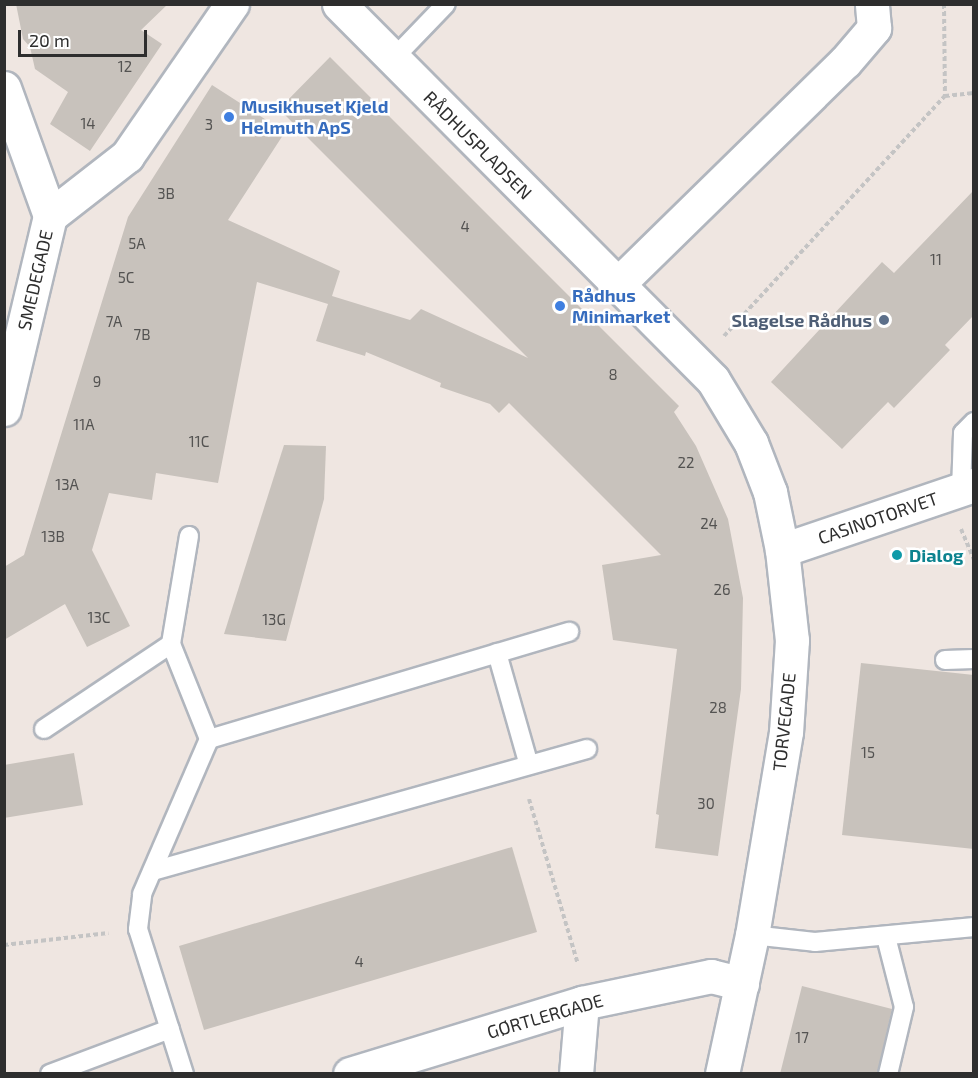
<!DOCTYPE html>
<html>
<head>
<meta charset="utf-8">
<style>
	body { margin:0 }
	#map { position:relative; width:978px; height:1078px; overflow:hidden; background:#efe6e1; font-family:"Exo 2",sans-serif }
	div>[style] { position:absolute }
	.building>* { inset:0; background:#c8c2bc }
	.path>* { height:4px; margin-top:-2px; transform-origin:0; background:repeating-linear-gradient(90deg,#c4c4c4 0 4.5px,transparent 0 7.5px) }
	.roads { filter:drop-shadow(2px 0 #b1b6be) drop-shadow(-2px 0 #b1b6be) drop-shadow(0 2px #b1b6be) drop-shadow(0 -2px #b1b6be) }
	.service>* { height:18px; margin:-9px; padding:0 9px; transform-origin:9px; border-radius:9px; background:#fff }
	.minor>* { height:33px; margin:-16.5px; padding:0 16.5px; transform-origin:16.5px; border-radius:16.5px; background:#fff }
	.tertiary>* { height:33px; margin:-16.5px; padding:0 16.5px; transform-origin:16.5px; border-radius:16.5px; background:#fff }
	.dots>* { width:16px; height:16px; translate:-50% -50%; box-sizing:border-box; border:3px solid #fff; border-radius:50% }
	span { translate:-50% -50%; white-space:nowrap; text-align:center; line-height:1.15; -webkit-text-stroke:5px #fff; paint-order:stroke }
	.number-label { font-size:15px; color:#545352 }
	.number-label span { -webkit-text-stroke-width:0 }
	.shop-label { font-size:18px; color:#366cbe; font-weight:700 }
	.left { translate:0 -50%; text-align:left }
	.street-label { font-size:18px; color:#2e2e2e }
	.service-label { font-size:18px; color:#4e5e75; font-weight:700 }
	.right { translate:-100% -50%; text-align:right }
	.culture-label { font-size:18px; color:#0d838f; font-weight:700 }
	.frame { position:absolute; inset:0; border:6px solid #2e2e2e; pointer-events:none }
	.scale { position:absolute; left:18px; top:30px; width:129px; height:27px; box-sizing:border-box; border:3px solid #2e2e2e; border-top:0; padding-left:8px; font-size:18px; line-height:21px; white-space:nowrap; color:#2e2e2e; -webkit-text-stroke:4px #fff; paint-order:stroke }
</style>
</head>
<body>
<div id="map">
	<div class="building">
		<div style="clip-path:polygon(16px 4px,168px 4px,141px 30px,162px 44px,90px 151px,50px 124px,68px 92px,35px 69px,30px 47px,23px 39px)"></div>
		<div style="clip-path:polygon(330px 57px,679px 406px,674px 412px,696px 446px,728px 519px,743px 598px,741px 689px,718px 856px,655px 848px,659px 815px,656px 814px,677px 649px,613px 640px,602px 565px,661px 555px,509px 403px,499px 413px,490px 404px,440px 387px,441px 383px,366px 352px,365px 356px,316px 341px,328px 304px,257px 282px,218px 483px,156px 473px,152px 500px,109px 493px,92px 550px,130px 626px,87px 647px,65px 604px,4px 640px,4px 567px,24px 555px,128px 217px,212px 85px,285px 132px,228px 220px,340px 271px,332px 296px,410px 320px,421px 309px,528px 358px,279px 109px)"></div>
		<div style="clip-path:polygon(974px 190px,974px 315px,945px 345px,950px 350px,894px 408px,888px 402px,842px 449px,771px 382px,882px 262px,894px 273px)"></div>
		<div style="clip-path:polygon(284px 445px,326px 446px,324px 499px,286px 641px,224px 634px)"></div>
		<div style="clip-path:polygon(861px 663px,974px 675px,974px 849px,842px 835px)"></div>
		<div style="clip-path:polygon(74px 753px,83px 805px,4px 818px,4px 765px)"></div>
		<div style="clip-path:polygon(512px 847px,537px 932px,204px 1030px,179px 946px)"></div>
		<div style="clip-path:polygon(802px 986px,892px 1009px,877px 1074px,780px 1074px)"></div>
	</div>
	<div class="path">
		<div style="left:944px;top:4px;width:92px;rotate:89.4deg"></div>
		<div style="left:945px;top:96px;width:29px;rotate:-6deg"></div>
		<div style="left:724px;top:336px;width:326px;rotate:-47.4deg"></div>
		<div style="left:961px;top:529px;width:33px;rotate:67deg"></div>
		<div style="left:529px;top:799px;width:172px;rotate:73.5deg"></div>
		<div style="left:4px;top:945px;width:105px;rotate:-6.6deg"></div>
	</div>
	<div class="roads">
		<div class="service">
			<div style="left:393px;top:59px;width:76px;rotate:-46.1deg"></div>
			<div style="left:961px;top:491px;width:58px;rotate:-88deg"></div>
			<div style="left:963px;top:433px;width:16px;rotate:-45deg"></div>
			<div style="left:189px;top:536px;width:109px;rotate:99.5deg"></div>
			<div style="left:171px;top:644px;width:102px;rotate:68.2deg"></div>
			<div style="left:497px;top:653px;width:116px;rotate:74.1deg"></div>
			<div style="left:945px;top:660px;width:29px;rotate:-2deg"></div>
			<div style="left:44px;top:729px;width:153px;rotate:-33.8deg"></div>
			<div style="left:153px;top:871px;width:451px;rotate:-15.7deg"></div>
			<div style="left:752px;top:935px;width:63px;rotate:6.3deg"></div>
			<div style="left:815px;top:942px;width:160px;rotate:-5.4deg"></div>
			<div style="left:886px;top:937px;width:72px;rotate:75.6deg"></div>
			<div style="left:904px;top:1007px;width:69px;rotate:103.4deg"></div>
			<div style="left:50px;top:1074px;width:128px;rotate:-20.6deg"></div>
			<div style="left:184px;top:1074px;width:152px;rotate:-107.6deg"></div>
			<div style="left:138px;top:929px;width:35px;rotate:-83deg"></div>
			<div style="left:142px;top:894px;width:169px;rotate:-66.6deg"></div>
			<div style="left:209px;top:739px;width:376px;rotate:-16.6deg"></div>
		</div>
		<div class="minor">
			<div style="left:339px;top:4px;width:530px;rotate:45.15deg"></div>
			<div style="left:713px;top:380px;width:74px;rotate:58.9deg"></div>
			<div style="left:751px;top:443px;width:53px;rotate:68.8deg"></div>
			<div style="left:770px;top:492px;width:59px;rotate:78.3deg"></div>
			<div style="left:782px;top:550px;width:91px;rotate:83.7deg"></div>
			<div style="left:792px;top:640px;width:92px;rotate:93.7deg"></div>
			<div style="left:786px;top:732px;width:206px;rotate:99.5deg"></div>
			<div style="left:752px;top:935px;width:142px;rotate:102.2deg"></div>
			<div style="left:4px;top:88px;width:136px;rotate:70.2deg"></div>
			<div style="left:50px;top:216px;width:98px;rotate:-37.9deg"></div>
			<div style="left:127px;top:156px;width:185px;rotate:-55.4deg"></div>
			<div style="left:617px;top:285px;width:319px;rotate:-44.4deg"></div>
			<div style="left:845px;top:62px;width:45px;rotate:-49.5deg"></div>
			<div style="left:874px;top:28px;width:24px;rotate:-95deg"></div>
			<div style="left:782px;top:550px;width:203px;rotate:-18.7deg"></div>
			<div style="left:350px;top:1074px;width:243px;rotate:-17deg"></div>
			<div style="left:582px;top:1003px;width:132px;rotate:-11.8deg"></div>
			<div style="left:711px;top:976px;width:32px;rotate:14deg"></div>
			<div style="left:576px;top:1074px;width:71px;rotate:-85.2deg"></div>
		</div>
		<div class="tertiary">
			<div style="left:4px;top:409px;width:198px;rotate:-76.6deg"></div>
		</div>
	</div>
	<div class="dots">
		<div style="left:229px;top:117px;background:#3f7fe0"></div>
		<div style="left:560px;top:306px;background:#3f7fe0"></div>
		<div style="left:884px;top:320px;background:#5c6f8a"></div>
		<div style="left:897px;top:555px;background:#0f9aa8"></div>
	</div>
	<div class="number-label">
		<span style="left:125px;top:67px">12</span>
		<span style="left:88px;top:124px">14</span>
		<span style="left:209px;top:125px">3</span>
		<span style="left:166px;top:194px">3B</span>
		<span style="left:465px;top:227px">4</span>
		<span style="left:137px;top:244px">5A</span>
		<span style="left:936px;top:260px">11</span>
		<span style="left:126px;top:278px">5C</span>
		<span style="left:114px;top:322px">7A</span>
		<span style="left:142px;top:335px">7B</span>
		<span style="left:613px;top:375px">8</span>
		<span style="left:97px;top:382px">9</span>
		<span style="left:84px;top:425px">11A</span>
		<span style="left:199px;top:442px">11C</span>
		<span style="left:686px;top:463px">22</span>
		<span style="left:67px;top:485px">13A</span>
		<span style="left:709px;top:524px">24</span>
		<span style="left:53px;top:537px">13B</span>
		<span style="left:722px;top:590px">26</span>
		<span style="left:99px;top:618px">13C</span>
		<span style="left:274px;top:620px">13G</span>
		<span style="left:718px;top:708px">28</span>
		<span style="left:868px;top:753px">15</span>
		<span style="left:706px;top:804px">30</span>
		<span style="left:359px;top:962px">4</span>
		<span style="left:802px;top:1038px">17</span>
	</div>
	<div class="shop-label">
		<span class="left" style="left:241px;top:117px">Musikhuset Kjeld<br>Helmuth ApS</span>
		<span class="left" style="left:572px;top:306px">Rådhus<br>Minimarket</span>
	</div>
	<div class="street-label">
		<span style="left:478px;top:145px;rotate:45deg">RÅDHUSPLADSEN</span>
		<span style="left:35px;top:280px;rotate:-77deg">SMEDEGADE</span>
		<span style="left:878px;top:518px;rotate:-19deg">CASINOTORVET</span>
		<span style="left:784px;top:722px;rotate:-84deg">TORVEGADE</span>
		<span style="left:545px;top:1016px;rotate:-16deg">GØRTLERGADE</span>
	</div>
	<div class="service-label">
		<span class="right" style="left:872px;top:320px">Slagelse Rådhus</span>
	</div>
	<div class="culture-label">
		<span class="left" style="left:909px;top:555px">Dialog</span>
	</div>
	<div class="frame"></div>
	<div class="scale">20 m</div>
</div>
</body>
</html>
